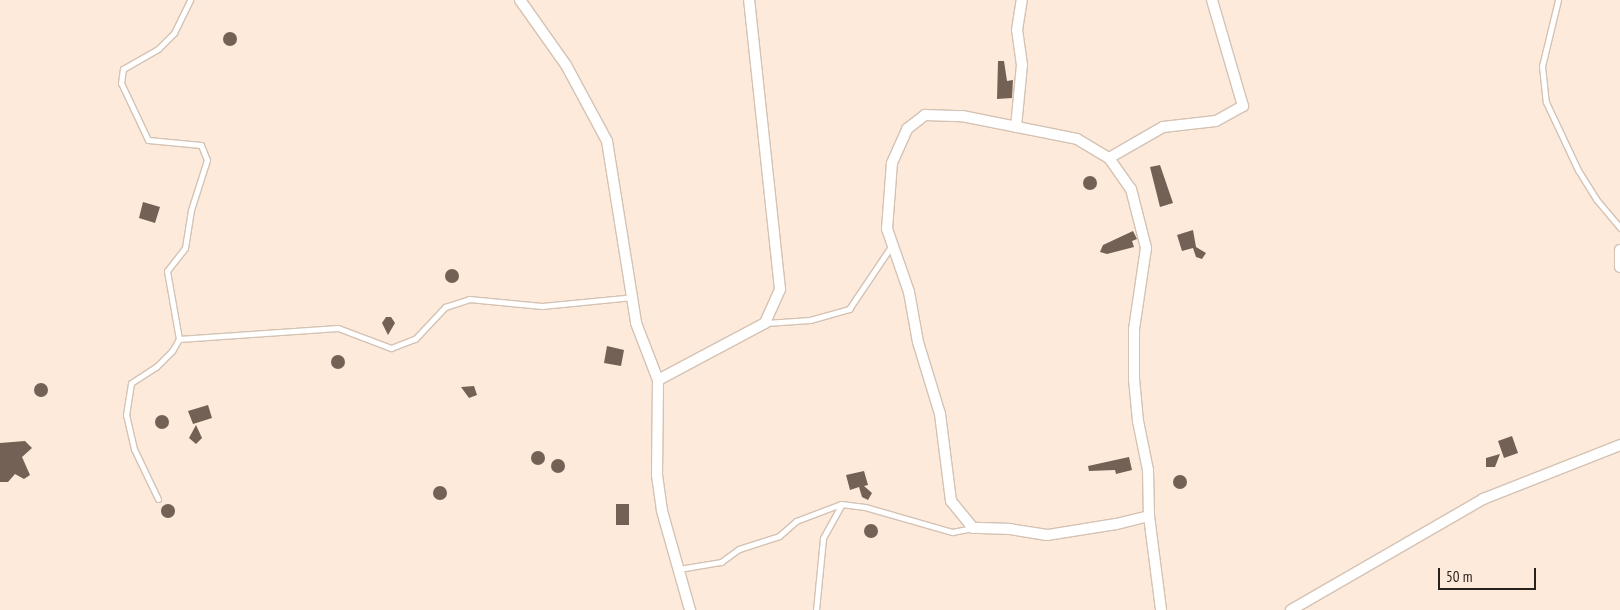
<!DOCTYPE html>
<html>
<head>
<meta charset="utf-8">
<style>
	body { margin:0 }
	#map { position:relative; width:1620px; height:610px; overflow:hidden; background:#feeadb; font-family:"PT Sans Narrow",sans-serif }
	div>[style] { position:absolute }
	.building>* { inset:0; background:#726154 }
	.round { border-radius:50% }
	.roads { filter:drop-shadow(1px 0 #d4c2b3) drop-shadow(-1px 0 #d4c2b3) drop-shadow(0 1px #d4c2b3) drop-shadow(0 -1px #d4c2b3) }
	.lane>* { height:5px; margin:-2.5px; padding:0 2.5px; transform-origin:2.5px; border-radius:2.5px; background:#fff }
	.street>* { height:10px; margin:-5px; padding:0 5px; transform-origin:5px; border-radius:5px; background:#fff }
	span { translate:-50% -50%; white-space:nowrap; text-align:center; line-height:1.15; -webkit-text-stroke:5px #feeadb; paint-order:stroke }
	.scale { position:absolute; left:1438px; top:568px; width:98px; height:22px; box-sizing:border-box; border:2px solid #28211c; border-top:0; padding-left:6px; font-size:15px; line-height:18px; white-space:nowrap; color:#28211c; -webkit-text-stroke:4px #feeadb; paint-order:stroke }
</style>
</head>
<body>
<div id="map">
	<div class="building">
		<div class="round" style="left:223px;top:32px;width:14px;height:14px"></div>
		<div style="clip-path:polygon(998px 61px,1004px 61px,1007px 81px,1013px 80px,1012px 98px,997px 99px)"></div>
		<div style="clip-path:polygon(1160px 165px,1173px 203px,1160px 207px,1150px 167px)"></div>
		<div class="round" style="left:1083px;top:176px;width:14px;height:14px"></div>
		<div style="clip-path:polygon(143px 202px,160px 207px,155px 223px,139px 218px)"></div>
		<div style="clip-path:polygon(1193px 230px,1196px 247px,1206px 253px,1202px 259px,1196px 257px,1193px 248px,1182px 251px,1177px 235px)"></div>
		<div style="clip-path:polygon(1133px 231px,1137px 239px,1132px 241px,1134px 247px,1107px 254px,1100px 252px,1103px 245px)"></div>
		<div class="round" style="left:445px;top:269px;width:14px;height:14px"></div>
		<div style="clip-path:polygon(386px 317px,391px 317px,395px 323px,388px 335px,382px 323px)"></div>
		<div style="clip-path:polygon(607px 346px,624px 350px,621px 366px,604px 363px)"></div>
		<div class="round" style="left:331px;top:355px;width:14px;height:14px"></div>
		<div class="round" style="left:34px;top:383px;width:14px;height:14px"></div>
		<div style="clip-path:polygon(474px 386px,477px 395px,469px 398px,461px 387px)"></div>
		<div style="clip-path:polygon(208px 405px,212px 418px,193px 424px,188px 411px)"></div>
		<div class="round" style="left:155px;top:415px;width:14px;height:14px"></div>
		<div style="clip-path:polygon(196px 425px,202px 438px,196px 444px,189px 438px)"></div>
		<div style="clip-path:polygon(1512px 436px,1518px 453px,1504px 458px,1498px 441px)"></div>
		<div style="clip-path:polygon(25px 441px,32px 448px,22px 457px,30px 475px,24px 479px,15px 474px,8px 482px,0 482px,0 443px)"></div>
		<div class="round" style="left:531px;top:451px;width:14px;height:14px"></div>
		<div style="clip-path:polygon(1500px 454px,1495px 467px,1486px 467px,1486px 458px)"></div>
		<div style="clip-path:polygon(1129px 457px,1132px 470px,1116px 474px,1115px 470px,1089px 471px,1088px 466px)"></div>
		<div class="round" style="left:551px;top:459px;width:14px;height:14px"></div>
		<div style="clip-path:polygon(864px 471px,868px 485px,864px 486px,872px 493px,868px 500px,862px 497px,859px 487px,850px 490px,846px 475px)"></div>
		<div class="round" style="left:1173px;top:475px;width:14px;height:14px"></div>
		<div class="round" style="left:433px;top:486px;width:14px;height:14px"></div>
		<div style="clip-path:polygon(616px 504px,629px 504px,629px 525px,616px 525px)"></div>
		<div class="round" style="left:161px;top:504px;width:14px;height:14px"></div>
		<div class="round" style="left:864px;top:524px;width:14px;height:14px"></div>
	</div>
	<div class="roads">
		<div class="lane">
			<div style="left:1558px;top:0;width:68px;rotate:103.6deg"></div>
			<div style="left:1542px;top:66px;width:36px;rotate:84deg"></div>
			<div style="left:1546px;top:102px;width:75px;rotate:64.8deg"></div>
			<div style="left:1578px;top:170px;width:34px;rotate:58deg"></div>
			<div style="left:1596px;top:199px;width:38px;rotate:50deg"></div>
			<div style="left:766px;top:323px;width:44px;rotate:-3.9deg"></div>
			<div style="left:810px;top:320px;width:41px;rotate:-15.8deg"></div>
			<div style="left:849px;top:309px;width:77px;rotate:-56.1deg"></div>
			<div style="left:179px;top:339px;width:159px;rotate:-4deg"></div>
			<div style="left:338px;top:328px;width:57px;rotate:20.7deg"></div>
			<div style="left:391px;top:348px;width:26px;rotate:-21deg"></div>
			<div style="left:415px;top:339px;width:44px;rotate:-46.8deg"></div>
			<div style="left:445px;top:307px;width:25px;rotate:-18deg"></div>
			<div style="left:469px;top:299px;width:73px;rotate:5.5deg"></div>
			<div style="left:542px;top:306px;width:91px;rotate:-5.6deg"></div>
			<div style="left:158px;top:499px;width:55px;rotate:-115.6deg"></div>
			<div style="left:134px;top:449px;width:35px;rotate:-103deg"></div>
			<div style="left:126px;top:415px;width:32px;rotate:-81deg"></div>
			<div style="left:131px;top:383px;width:30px;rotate:-33deg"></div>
			<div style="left:156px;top:367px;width:23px;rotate:-45deg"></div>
			<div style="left:172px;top:351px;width:14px;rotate:-60deg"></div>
			<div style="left:179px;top:339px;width:69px;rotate:-100deg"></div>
			<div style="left:167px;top:271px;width:29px;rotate:-52deg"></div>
			<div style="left:185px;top:248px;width:38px;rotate:-81deg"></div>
			<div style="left:191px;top:210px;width:52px;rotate:-72.3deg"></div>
			<div style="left:207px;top:160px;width:16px;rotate:-112deg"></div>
			<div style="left:201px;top:145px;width:53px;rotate:-174.6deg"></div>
			<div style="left:148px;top:140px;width:63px;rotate:-115.3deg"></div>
			<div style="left:121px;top:83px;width:14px;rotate:-82deg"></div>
			<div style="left:123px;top:69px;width:40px;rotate:-29.7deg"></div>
			<div style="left:158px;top:49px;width:23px;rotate:-45deg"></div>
			<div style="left:174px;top:33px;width:37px;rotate:-64deg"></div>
			<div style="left:679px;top:569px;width:43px;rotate:-9.5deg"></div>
			<div style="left:721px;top:562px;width:22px;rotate:-36deg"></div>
			<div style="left:739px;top:549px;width:42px;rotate:-18deg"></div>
			<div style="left:779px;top:536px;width:23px;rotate:-41deg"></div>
			<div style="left:796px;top:521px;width:48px;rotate:-20.7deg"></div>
			<div style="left:841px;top:504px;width:24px;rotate:7deg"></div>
			<div style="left:865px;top:507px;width:91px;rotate:16deg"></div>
			<div style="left:952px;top:532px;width:20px;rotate:-11deg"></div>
			<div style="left:816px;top:610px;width:72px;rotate:-84.4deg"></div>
			<div style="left:823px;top:538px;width:38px;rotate:-61deg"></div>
		</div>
		<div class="street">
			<div style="left:520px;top:0;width:80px;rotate:54.7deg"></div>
			<div style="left:566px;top:65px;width:86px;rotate:61.7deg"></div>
			<div style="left:607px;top:141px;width:184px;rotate:80.9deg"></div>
			<div style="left:636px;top:323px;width:61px;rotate:68.9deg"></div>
			<div style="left:658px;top:380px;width:95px;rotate:90.6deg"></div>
			<div style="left:657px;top:475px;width:36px;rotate:82deg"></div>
			<div style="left:662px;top:511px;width:103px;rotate:74.2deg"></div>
			<div style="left:1016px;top:127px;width:62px;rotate:-84.5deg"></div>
			<div style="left:1022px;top:65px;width:35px;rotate:-98deg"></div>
			<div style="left:1017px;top:30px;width:30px;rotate:-81deg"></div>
			<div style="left:1109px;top:158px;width:62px;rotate:-29.9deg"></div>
			<div style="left:1163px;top:127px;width:53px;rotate:-6.5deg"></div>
			<div style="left:1216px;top:121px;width:31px;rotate:-29deg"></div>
			<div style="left:1243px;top:106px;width:110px;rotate:-106.3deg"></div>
			<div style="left:1620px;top:250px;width:17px;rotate:90deg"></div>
			<div style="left:658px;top:380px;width:121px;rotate:-28deg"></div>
			<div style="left:765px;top:323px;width:37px;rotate:-66deg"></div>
			<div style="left:780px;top:289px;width:291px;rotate:-96.1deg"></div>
			<div style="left:1149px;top:516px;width:34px;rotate:166deg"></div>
			<div style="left:1116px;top:524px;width:70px;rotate:170.9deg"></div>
			<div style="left:1047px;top:535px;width:36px;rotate:-171deg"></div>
			<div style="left:1011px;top:529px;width:38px;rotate:-178deg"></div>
			<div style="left:973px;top:528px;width:35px;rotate:-129deg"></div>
			<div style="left:951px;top:501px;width:88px;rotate:-97.2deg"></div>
			<div style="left:940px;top:414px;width:75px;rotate:-107deg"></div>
			<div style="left:918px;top:342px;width:51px;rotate:-100.2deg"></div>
			<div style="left:909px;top:292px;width:67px;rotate:-109.2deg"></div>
			<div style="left:887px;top:229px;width:66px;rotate:-85.7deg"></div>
			<div style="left:892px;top:163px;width:37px;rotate:-66deg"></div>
			<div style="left:907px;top:129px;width:23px;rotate:-38deg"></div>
			<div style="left:925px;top:115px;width:37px;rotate:2deg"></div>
			<div style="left:962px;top:116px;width:117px;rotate:11.3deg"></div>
			<div style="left:1077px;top:139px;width:37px;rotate:31deg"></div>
			<div style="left:1109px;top:158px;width:38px;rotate:55deg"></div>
			<div style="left:1131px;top:189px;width:61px;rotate:75.7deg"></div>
			<div style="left:1146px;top:248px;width:82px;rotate:98.4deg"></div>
			<div style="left:1134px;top:329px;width:50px;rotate:90deg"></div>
			<div style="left:1134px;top:379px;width:42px;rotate:84.6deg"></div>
			<div style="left:1138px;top:421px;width:50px;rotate:78.5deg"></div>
			<div style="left:1148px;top:470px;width:46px;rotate:88.8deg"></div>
			<div style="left:1149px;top:516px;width:95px;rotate:82.7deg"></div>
			<div style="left:1291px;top:610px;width:222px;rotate:-30deg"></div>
			<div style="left:1483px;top:499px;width:147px;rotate:-21.5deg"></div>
		</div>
	</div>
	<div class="scale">50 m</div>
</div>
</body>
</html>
